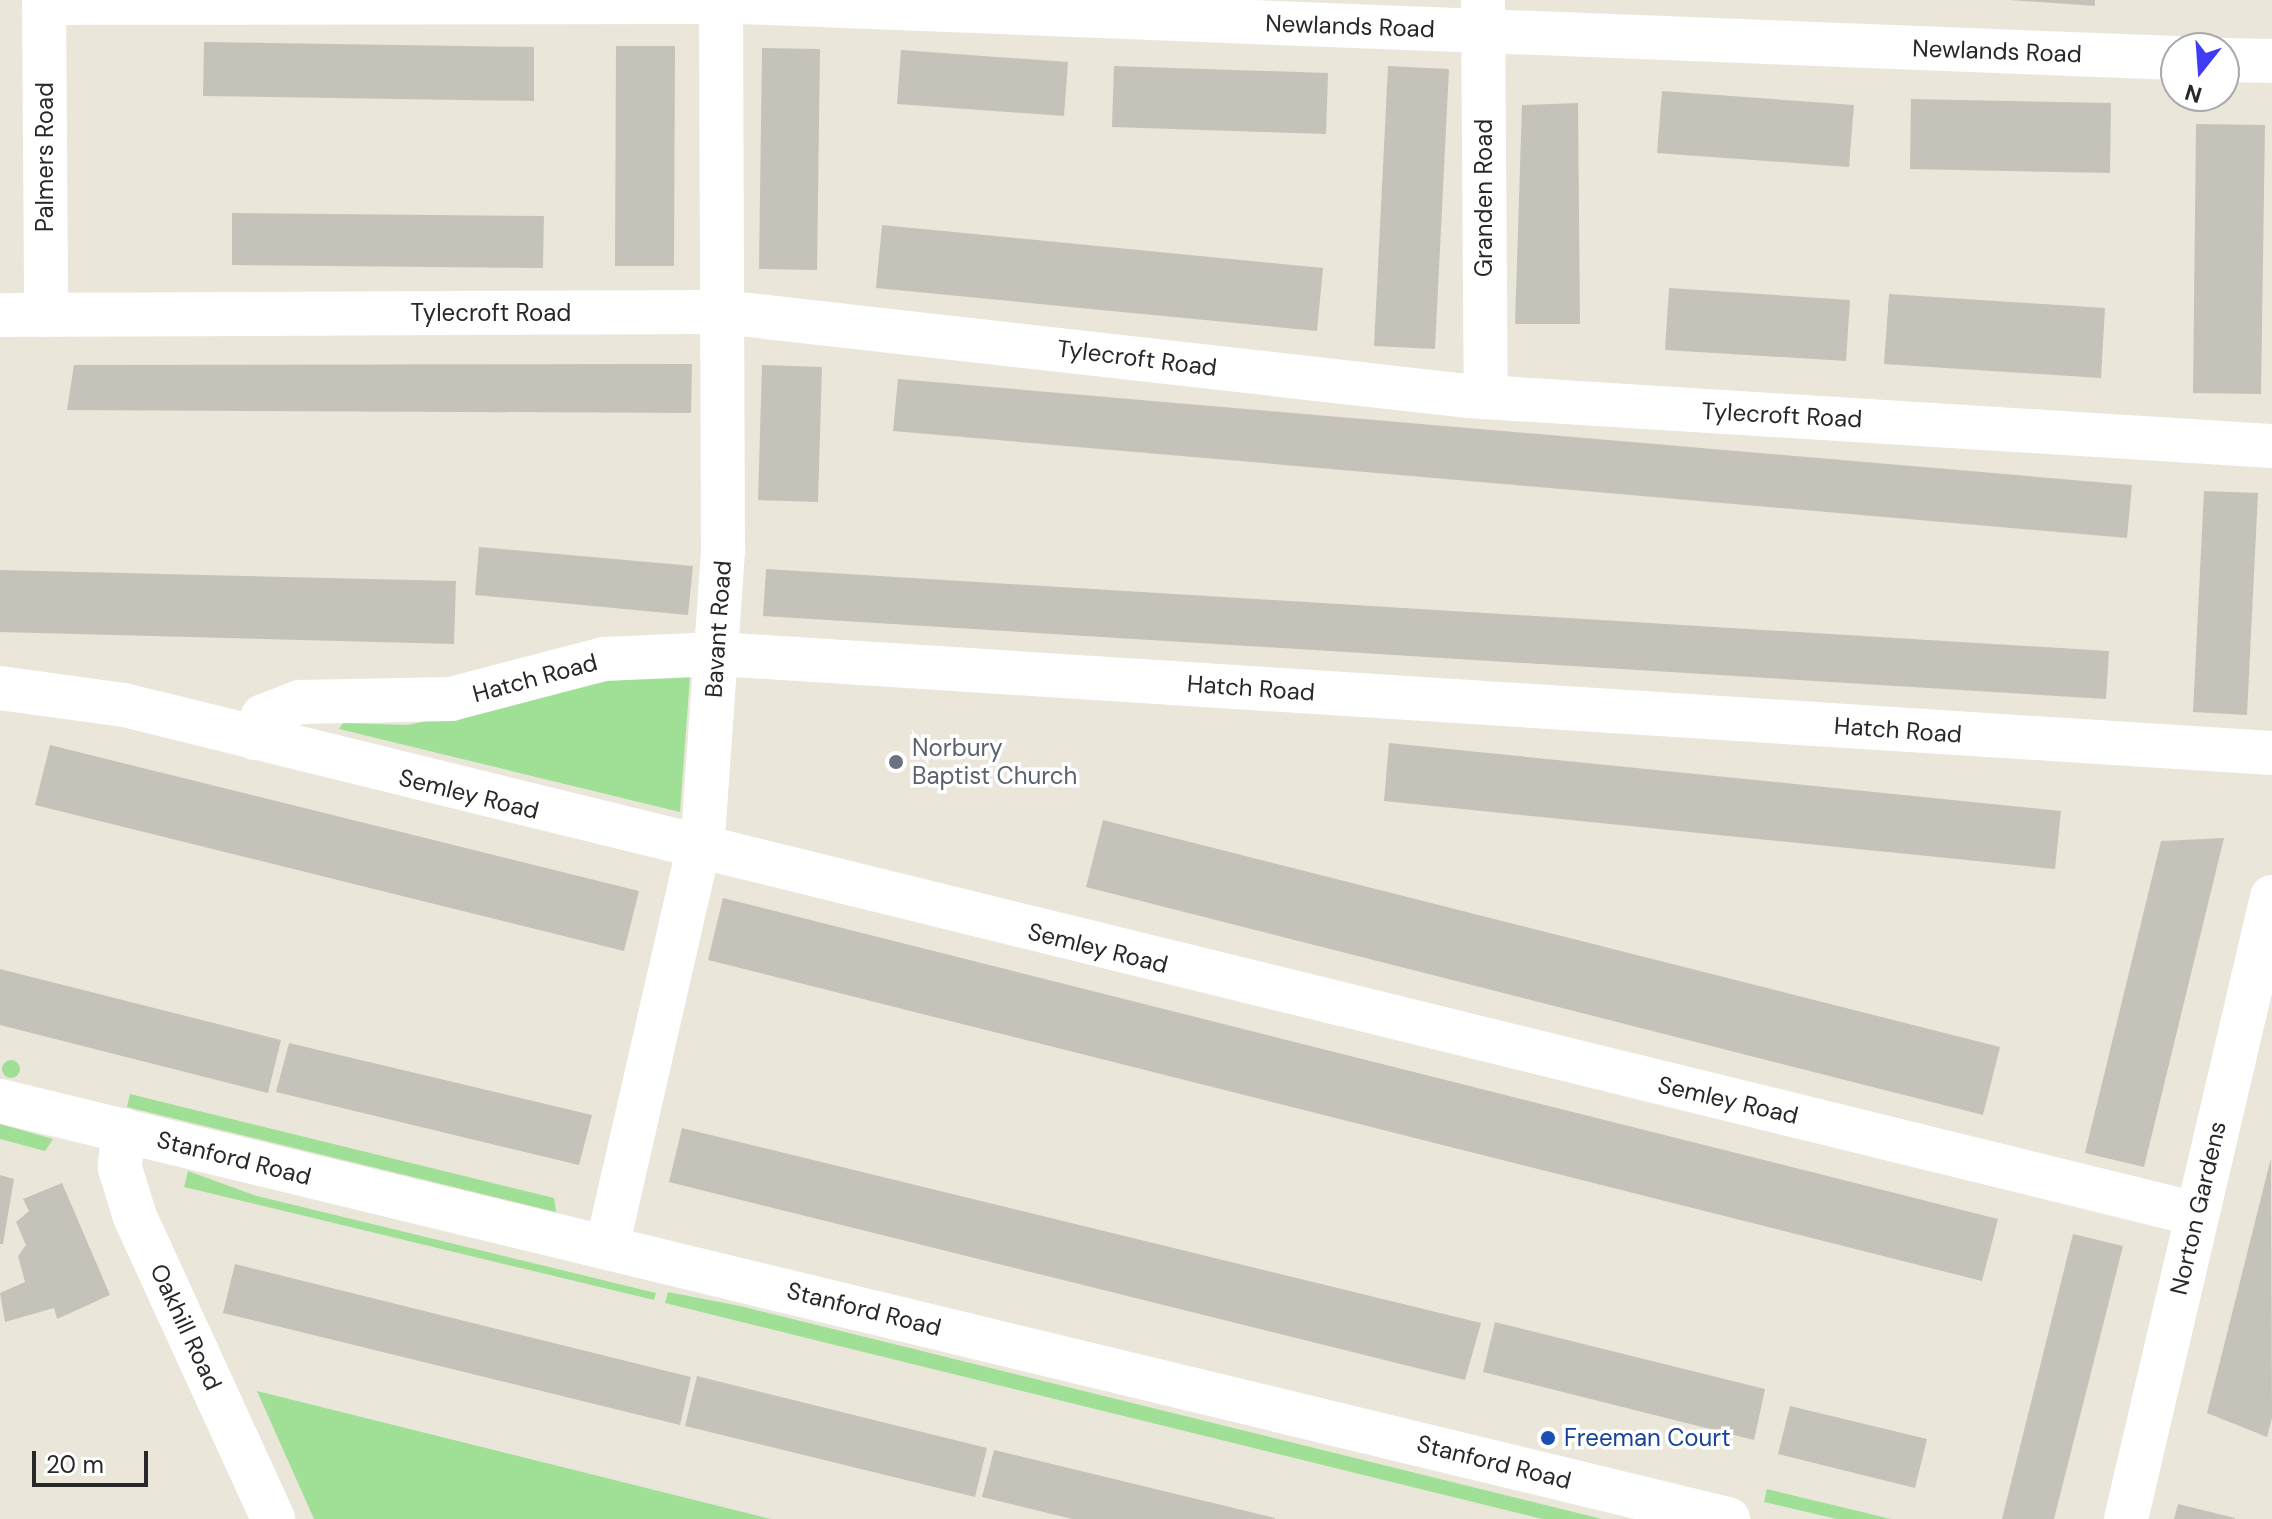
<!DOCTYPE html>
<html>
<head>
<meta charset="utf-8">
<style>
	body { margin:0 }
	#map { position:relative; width:2272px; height:1519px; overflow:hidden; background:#eae6d9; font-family:"DM Sans",sans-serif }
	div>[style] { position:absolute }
	.green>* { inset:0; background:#a0e096 }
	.round { border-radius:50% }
	.building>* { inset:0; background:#c5c3b9 }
	.street>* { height:44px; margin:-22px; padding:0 22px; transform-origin:22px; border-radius:22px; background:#fff }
	.dots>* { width:22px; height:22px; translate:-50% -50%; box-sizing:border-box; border:4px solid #fff; border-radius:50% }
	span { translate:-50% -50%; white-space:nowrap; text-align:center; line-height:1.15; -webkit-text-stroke:7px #fff; paint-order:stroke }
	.street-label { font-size:24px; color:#282828 }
	.worship-label { font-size:24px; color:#5b616d }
	.left { translate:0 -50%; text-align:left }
	.transit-label { font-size:24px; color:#164399 }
	.north { position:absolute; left:2160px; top:32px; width:80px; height:80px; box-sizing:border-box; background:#fff; border:2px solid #a9a9a9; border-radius:50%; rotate:197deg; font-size:22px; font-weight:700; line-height:32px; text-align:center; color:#282828 }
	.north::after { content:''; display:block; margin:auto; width:28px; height:36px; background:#403bf5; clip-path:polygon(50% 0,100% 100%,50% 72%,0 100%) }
	.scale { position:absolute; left:32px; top:1451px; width:116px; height:36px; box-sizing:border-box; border:4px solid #282828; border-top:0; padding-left:10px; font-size:24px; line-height:28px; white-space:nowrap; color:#282828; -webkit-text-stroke:6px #fff; paint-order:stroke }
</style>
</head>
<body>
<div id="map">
	<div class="green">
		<div style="clip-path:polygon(690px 676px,680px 812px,339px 729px,343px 723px,408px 725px,611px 680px)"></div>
		<div class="round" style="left:2px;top:1060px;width:18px;height:18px"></div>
		<div style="clip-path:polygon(130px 1094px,554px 1198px,556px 1212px,127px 1107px)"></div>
		<div style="clip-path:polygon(0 1124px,53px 1139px,45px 1151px,0 1139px)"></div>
		<div style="clip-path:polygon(188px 1171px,257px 1196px,656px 1293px,654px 1300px,184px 1187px)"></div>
		<div style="clip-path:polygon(668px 1292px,740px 1306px,1602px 1519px,1542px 1519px,665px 1303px)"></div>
		<div style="clip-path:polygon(257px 1391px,771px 1519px,314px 1519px)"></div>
		<div style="clip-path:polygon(1767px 1489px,1891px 1519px,1837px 1519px,1764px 1502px)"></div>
	</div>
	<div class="building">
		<div style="clip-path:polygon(2010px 0,2095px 0,2095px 6px)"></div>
		<div style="clip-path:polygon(204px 42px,534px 47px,534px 101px,203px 96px)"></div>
		<div style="clip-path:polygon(616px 46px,675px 46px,674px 266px,615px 266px)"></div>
		<div style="clip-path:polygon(762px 48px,820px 49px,817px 270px,759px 269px)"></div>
		<div style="clip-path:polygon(901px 50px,1068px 62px,1064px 116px,897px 104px)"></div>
		<div style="clip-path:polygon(1114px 66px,1328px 73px,1326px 134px,1112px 127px)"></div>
		<div style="clip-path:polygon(1388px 66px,1449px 69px,1435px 349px,1374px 346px)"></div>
		<div style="clip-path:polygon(1662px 91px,1854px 105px,1849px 167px,1657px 153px)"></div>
		<div style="clip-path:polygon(1911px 99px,2111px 103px,2110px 173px,1910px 169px)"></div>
		<div style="clip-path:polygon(1578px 103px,1580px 324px,1515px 324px,1522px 105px)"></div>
		<div style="clip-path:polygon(2196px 124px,2265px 125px,2261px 394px,2193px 393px)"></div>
		<div style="clip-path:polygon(232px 213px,544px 216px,543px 268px,232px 265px)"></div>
		<div style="clip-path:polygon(882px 225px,1323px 268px,1317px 331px,876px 288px)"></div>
		<div style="clip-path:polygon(1669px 288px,1850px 300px,1846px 361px,1665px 350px)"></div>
		<div style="clip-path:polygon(1889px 294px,2105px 308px,2101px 378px,1884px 364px)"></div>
		<div style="clip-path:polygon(692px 364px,691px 413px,67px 410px,74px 365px)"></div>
		<div style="clip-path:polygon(762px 365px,822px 367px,818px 502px,758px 500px)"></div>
		<div style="clip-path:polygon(898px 379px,2132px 485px,2127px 538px,893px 431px)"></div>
		<div style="clip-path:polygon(2204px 491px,2258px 493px,2247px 715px,2193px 712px)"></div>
		<div style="clip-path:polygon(479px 547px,693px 566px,688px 615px,475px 595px)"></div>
		<div style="clip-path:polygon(766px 569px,2109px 651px,2106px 699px,763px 616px)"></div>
		<div style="clip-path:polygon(0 570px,456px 581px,454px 644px,0 632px)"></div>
		<div style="clip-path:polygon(1389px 743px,2061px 811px,2055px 869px,1384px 801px)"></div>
		<div style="clip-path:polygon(50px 745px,639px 891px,624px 951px,35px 805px)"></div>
		<div style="clip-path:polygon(1103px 820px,2000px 1047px,1983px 1115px,1086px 887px)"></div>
		<div style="clip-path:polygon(2224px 838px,2144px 1167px,2085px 1153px,2161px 841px)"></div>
		<div style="clip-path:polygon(723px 898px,1998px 1219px,1982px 1281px,708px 960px)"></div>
		<div style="clip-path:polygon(0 969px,281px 1040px,268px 1093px,0 1025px)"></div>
		<div style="clip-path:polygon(289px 1043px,592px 1115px,579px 1165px,276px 1092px)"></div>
		<div style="clip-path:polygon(682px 1128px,1481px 1323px,1465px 1380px,669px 1182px)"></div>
		<div style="clip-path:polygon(2271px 1158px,2272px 1418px,2267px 1437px,2207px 1413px)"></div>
		<div style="clip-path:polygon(0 1175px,14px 1179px,3px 1244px,0 1244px)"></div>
		<div style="clip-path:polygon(62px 1183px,110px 1295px,57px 1319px,54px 1308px,5px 1322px,0 1293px,25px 1282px,18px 1256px,26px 1245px,16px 1222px,29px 1211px,23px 1199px)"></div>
		<div style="clip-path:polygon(2073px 1234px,2123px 1246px,2054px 1519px,2002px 1519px)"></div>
		<div style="clip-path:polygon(235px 1264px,691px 1377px,680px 1425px,223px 1313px)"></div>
		<div style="clip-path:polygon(1495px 1322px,1765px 1389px,1754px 1440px,1483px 1372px)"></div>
		<div style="clip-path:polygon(697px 1376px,987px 1448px,975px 1497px,685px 1426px)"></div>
		<div style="clip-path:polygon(1790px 1406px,1927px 1439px,1915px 1488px,1778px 1454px)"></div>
		<div style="clip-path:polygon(994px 1450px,1275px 1518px,1275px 1519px,1072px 1519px,982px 1497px)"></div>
		<div style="clip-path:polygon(2178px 1504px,2235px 1518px,2235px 1519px,2174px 1519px)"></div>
	</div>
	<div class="street">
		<div style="left:44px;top:0;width:315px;rotate:89.6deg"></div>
		<div style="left:44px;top:3px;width:698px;rotate:-0.08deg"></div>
		<div style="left:742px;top:2px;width:1435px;rotate:2.24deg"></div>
		<div style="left:1483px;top:3px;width:394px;rotate:89.6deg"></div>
		<div style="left:2224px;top:60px;width:48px;rotate:1.2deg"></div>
		<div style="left:0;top:315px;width:722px;rotate:-0.24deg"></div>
		<div style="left:722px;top:312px;width:750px;rotate:6.43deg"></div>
		<div style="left:1467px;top:396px;width:807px;rotate:3.55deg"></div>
		<div style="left:0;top:688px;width:125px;rotate:7.8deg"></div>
		<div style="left:124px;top:705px;width:2134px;rotate:13.8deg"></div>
		<div style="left:255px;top:738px;width:23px;rotate:-70deg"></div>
		<div style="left:263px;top:716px;width:40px;rotate:-21deg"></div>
		<div style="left:300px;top:702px;width:151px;rotate:-1.1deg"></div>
		<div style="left:451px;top:699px;width:158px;rotate:-14.7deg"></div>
		<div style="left:604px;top:659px;width:114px;rotate:-2.5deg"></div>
		<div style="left:718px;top:654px;width:1557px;rotate:3.65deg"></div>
		<div style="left:0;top:1101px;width:1778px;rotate:13.6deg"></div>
		<div style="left:123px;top:1130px;width:38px;rotate:95deg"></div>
		<div style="left:120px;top:1168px;width:51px;rotate:73deg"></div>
		<div style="left:135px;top:1217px;width:332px;rotate:65.4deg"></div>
		<div style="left:607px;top:1247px;width:435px;rotate:-77.1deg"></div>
		<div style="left:704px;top:823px;width:275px;rotate:-86deg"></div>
		<div style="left:723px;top:549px;width:549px;rotate:-90.21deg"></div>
		<div style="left:2126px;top:1519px;width:639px;rotate:-76.79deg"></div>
	</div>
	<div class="dots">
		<div style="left:896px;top:762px;background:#6b7280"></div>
		<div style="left:1548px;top:1438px;background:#1a4fb4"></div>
	</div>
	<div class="street-label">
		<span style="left:1350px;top:26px;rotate:2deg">Newlands Road</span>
		<span style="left:1997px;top:51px;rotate:2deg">Newlands Road</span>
		<span style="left:45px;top:157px;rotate:-90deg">Palmers Road</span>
		<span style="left:1484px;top:198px;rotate:-90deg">Granden Road</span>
		<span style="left:491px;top:313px">Tylecroft Road</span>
		<span style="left:1137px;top:358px;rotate:7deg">Tylecroft Road</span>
		<span style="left:1782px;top:415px;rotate:3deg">Tylecroft Road</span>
		<span style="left:718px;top:629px;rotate:-86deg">Bavant Road</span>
		<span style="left:535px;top:678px;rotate:-15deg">Hatch Road</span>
		<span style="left:1251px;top:688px;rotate:4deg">Hatch Road</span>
		<span style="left:1898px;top:730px;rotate:4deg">Hatch Road</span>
		<span style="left:469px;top:794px;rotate:14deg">Semley Road</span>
		<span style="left:1098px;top:948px;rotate:14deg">Semley Road</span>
		<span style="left:1728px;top:1100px;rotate:13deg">Semley Road</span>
		<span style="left:234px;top:1158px;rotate:14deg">Stanford Road</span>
		<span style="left:2198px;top:1208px;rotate:-77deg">Norton Gardens</span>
		<span style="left:864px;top:1309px;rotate:14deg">Stanford Road</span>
		<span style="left:186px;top:1327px;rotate:65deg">Oakhill Road</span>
		<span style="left:1494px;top:1462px;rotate:14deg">Stanford Road</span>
	</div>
	<div class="worship-label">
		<span class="left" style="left:912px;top:762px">Norbury<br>Baptist Church</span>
	</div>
	<div class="transit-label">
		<span class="left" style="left:1564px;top:1438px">Freeman Court</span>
	</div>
	<div class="north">N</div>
	<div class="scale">20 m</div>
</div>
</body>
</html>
